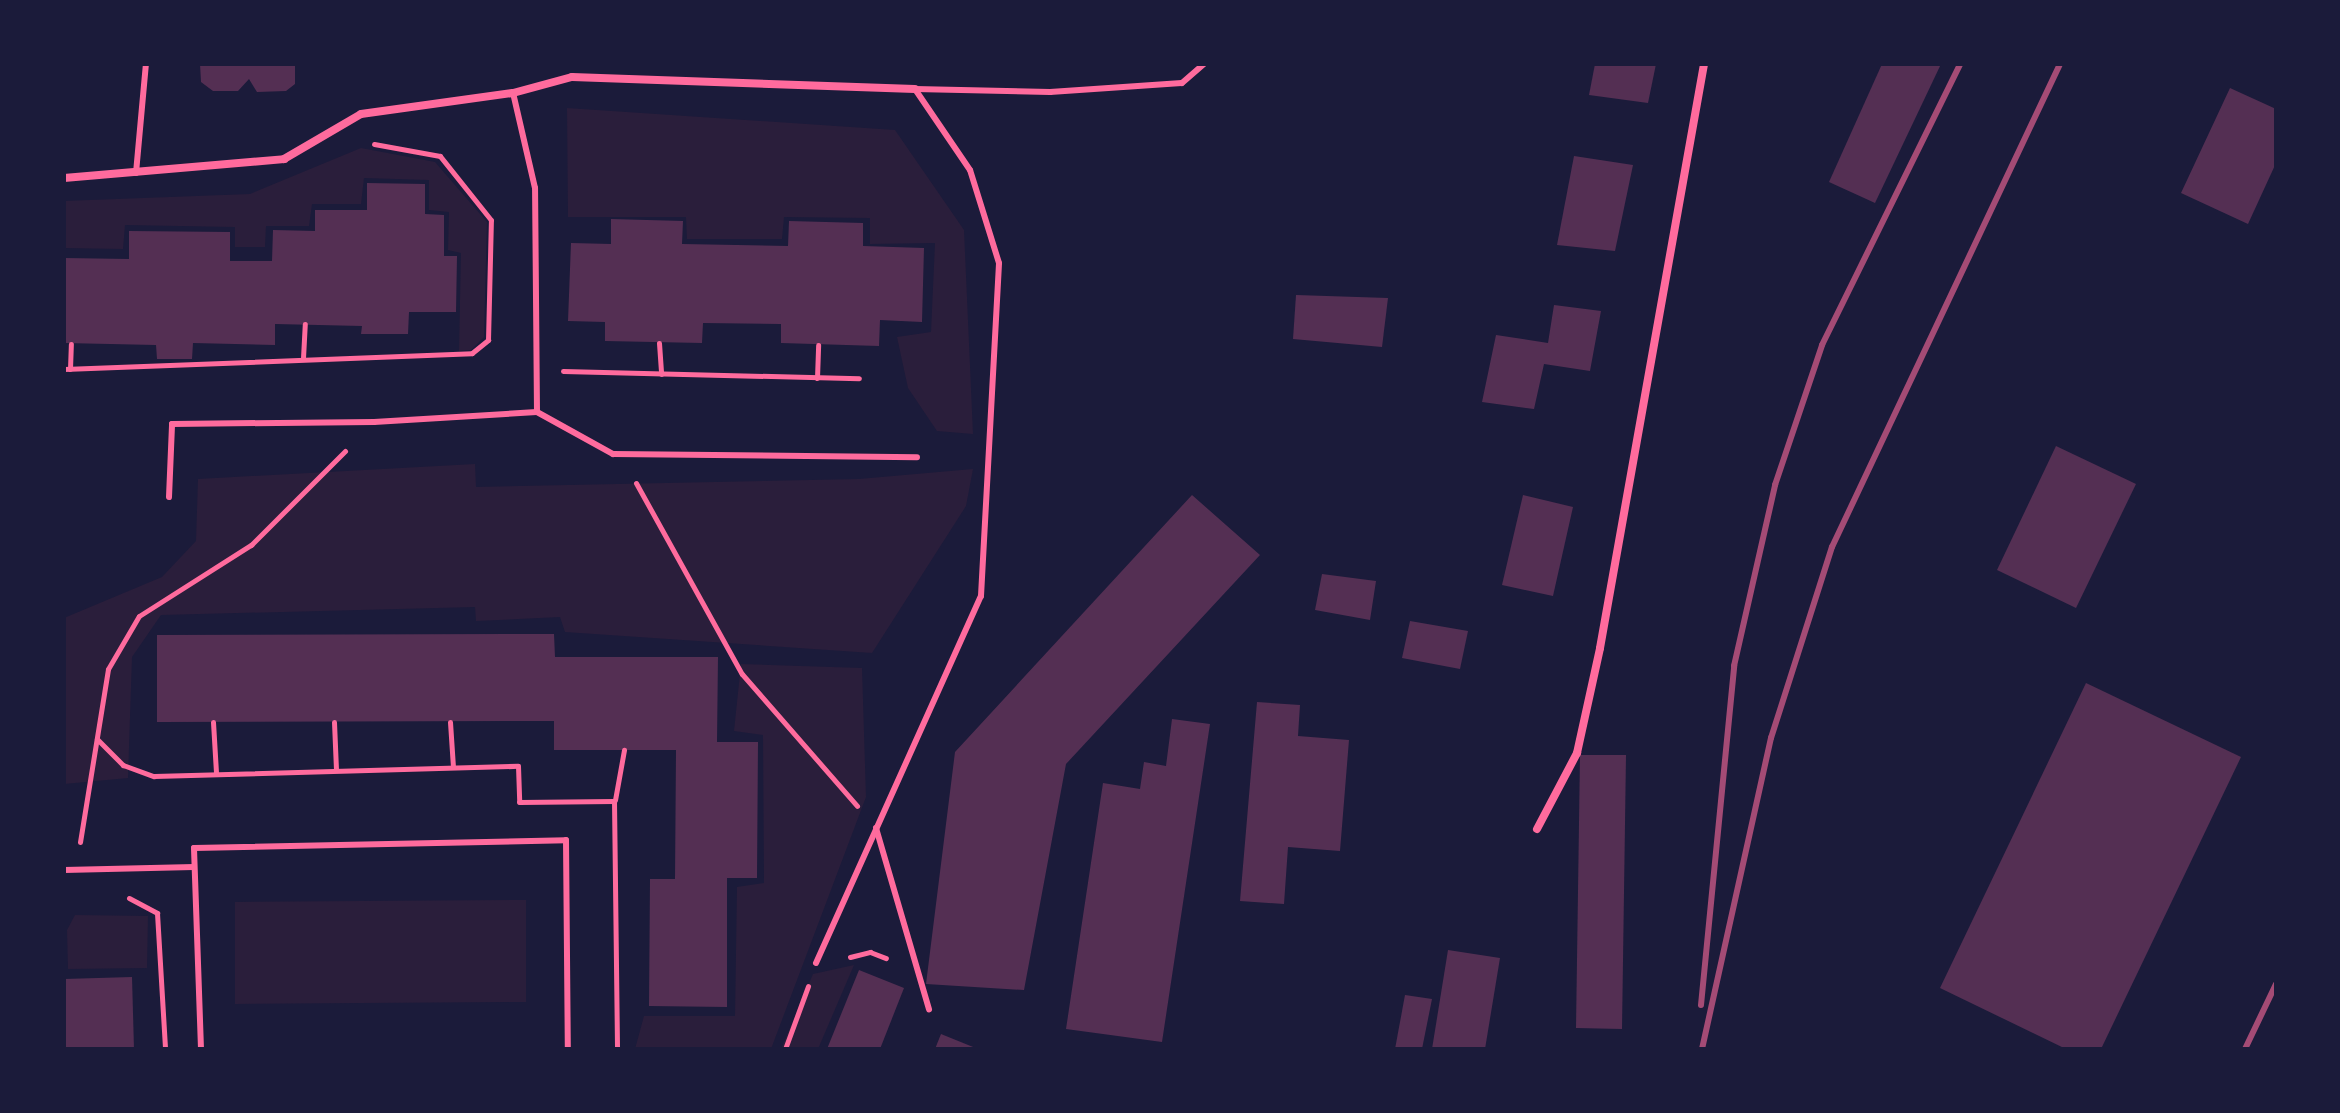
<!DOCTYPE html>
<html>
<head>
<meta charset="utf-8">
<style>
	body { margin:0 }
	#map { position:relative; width:2340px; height:1113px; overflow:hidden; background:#1b1b3a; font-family:Commissioner,sans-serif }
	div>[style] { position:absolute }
	.green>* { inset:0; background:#2a1e3b }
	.building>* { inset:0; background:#542f53 }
	.path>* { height:5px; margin:-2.5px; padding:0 2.5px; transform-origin:2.5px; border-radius:2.5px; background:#ff6b9d }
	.service>* { height:6px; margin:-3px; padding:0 3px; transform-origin:3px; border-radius:3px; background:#ff6b9d }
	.minor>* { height:8px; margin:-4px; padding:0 4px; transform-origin:4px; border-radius:4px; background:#ff6b9d }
	.rail>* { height:6px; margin:-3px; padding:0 3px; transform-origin:3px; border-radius:3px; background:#a44b75 }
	span { translate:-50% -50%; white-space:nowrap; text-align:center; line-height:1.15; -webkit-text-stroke:6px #1b1b3a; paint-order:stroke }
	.frame { position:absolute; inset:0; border:66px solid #1b1b3a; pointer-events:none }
</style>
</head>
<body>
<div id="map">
	<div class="green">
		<div style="clip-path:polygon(567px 108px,895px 130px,964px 230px,973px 434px,937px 431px,908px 388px,897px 337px,931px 332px,935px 243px,870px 244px,870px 218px,784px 217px,782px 239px,687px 239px,686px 217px,568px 217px)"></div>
		<div style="clip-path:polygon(361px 148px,435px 162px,487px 222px,484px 337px,471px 350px,459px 351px,461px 253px,448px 250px,449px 212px,429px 210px,429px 180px,364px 178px,361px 204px,312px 204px,309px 226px,266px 226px,265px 247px,235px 247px,235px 227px,125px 225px,123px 249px,64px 248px,64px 201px,250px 194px)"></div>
		<div style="clip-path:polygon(475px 464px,476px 487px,859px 479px,973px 469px,966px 506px,872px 653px,565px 632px,560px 617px,476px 621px,475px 607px,161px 615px,132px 657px,128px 778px,64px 784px,64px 618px,162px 577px,196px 541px,198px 479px)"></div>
		<div style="clip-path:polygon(741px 664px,862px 668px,866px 797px,771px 1049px,635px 1049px,644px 1016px,735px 1016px,737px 887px,764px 883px,763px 735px,734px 731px)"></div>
		<div style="clip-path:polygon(526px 900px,526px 1002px,235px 1004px,235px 902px)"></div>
		<div style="clip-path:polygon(75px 915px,148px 916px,147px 968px,68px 969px,67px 930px)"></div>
		<div style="clip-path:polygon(854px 965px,818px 1049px,781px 1049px,813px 974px)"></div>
	</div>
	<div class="building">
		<div style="clip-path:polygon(200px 64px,295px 64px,295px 84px,286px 91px,257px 92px,249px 79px,238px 91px,213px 91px,201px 82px)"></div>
		<div style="clip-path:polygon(1595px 64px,1656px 64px,1648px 103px,1589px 95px)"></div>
		<div style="clip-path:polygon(1882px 64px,1941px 64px,1875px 203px,1829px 182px)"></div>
		<div style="clip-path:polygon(2230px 88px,2276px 109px,2276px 163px,2248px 224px,2181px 193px)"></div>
		<div style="clip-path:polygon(1574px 156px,1633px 165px,1615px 251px,1557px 245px)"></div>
		<div style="clip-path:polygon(367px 183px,425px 184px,425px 214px,444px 215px,444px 256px,457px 256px,456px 312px,409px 312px,408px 334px,361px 334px,362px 326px,275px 324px,275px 345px,193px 343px,192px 359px,157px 359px,156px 345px,64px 343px,64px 258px,129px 259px,129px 231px,230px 232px,230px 261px,272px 261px,273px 230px,315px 231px,315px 210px,367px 210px)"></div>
		<div style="clip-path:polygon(611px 219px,683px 221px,682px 244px,788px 246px,789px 221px,863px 223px,863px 246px,924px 248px,922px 322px,880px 320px,879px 346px,781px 343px,781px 324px,703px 323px,702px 343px,605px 341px,605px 322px,568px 321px,571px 243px,611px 244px)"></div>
		<div style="clip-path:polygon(1296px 295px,1388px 298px,1382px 347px,1293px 339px)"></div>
		<div style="clip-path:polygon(1554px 305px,1601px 311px,1590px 371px,1544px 364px,1534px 409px,1482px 402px,1496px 335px,1548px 343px)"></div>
		<div style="clip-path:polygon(2056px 446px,2136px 484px,2076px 608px,1997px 570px)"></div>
		<div style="clip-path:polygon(1192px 495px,1260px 555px,1066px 764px,1024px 990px,926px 984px,955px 752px)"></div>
		<div style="clip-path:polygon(1523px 495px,1573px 507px,1553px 596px,1502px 585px)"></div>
		<div style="clip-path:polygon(1322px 574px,1376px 581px,1370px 620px,1315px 610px)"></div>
		<div style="clip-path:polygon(1410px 621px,1468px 631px,1460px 669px,1402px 658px)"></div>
		<div style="clip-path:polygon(554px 634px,555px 657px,718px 657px,717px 742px,758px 742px,757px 878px,727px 878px,727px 1007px,649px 1006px,650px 879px,675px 879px,676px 750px,554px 750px,554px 721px,157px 722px,157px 635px)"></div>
		<div style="clip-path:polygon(2086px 683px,2241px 757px,2101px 1049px,2066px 1049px,1940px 988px)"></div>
		<div style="clip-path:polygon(1257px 702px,1300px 705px,1298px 736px,1349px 740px,1340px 851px,1288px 847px,1284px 904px,1240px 901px)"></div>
		<div style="clip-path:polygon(1172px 719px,1210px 724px,1162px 1042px,1066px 1029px,1103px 783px,1140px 789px,1144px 762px,1166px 766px)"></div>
		<div style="clip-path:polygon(1580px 755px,1626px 755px,1622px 1029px,1576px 1028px)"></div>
		<div style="clip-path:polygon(1448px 950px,1500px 958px,1485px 1049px,1432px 1049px)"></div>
		<div style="clip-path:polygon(859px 970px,904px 988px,880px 1049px,827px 1049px)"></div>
		<div style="clip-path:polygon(132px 977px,134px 1049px,64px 1049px,64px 979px)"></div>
		<div style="clip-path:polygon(1405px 995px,1432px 999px,1422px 1049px,1395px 1049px)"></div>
		<div style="clip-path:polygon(941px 1034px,978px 1049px,935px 1049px)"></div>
	</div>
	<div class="path">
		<div style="left:659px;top:343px;width:31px;rotate:86deg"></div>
		<div style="left:303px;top:358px;width:34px;rotate:-87deg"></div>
		<div style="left:64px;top:369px;width:408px;rotate:-2.2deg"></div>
		<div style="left:472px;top:353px;width:21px;rotate:-39deg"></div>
		<div style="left:488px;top:340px;width:120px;rotate:-88.6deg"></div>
		<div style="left:491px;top:220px;width:82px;rotate:-128.6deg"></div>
		<div style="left:440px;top:156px;width:67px;rotate:-169.7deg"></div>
		<div style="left:70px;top:369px;width:25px;rotate:-88deg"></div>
		<div style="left:563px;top:371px;width:296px;rotate:1.4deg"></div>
		<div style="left:817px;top:378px;width:33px;rotate:-88deg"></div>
		<div style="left:636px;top:483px;width:218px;rotate:61deg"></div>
		<div style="left:742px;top:674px;width:175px;rotate:48.9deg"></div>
		<div style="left:213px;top:722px;width:51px;rotate:86.6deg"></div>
		<div style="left:334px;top:722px;width:48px;rotate:87.6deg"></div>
		<div style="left:450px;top:722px;width:45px;rotate:86.2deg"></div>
		<div style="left:97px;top:739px;width:37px;rotate:45deg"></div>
		<div style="left:123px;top:765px;width:33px;rotate:20deg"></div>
		<div style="left:154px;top:776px;width:364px;rotate:-1.6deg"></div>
		<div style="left:518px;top:766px;width:36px;rotate:88deg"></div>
		<div style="left:519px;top:802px;width:95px;rotate:-0.6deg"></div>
		<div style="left:614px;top:801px;width:248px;rotate:89.3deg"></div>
		<div style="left:615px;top:800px;width:51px;rotate:-79.8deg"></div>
		<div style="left:80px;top:842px;width:175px;rotate:-80.8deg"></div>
		<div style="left:108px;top:669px;width:61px;rotate:-59.7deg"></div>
		<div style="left:139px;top:616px;width:133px;rotate:-32.4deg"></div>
		<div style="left:251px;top:545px;width:133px;rotate:-45deg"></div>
		<div style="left:129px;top:898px;width:32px;rotate:28deg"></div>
		<div style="left:157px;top:913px;width:136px;rotate:86.6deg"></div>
		<div style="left:850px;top:957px;width:21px;rotate:-14deg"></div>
		<div style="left:870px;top:952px;width:17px;rotate:21deg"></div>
		<div style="left:785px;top:1049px;width:67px;rotate:-69.9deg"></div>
	</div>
	<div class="service">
		<div style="left:915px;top:89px;width:135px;rotate:1.3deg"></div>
		<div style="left:1050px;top:92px;width:132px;rotate:-3.9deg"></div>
		<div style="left:1182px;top:83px;width:29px;rotate:-41deg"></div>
		<div style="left:136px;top:173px;width:109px;rotate:-84.8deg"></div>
		<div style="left:537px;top:412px;width:87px;rotate:28.9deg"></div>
		<div style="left:613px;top:454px;width:304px;rotate:0.6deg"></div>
		<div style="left:169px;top:497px;width:73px;rotate:-87.6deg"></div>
		<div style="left:172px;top:424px;width:202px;rotate:-0.6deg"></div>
		<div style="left:374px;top:422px;width:163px;rotate:-3.5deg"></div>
		<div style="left:537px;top:412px;width:224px;rotate:-90.5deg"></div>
		<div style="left:535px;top:188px;width:98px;rotate:-103deg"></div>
		<div style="left:876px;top:828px;width:189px;rotate:73.7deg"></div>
		<div style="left:64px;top:870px;width:130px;rotate:-1.3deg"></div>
		<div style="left:816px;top:963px;width:402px;rotate:-65.8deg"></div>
		<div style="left:981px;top:596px;width:333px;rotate:-86.9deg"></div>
		<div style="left:999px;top:263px;width:97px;rotate:-107.3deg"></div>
		<div style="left:970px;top:170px;width:98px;rotate:-124.2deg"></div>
		<div style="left:201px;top:1049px;width:201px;rotate:-92deg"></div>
		<div style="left:194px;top:848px;width:372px;rotate:-1.2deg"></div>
		<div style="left:566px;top:840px;width:209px;rotate:89.5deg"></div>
	</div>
	<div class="minor">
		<div style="left:64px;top:178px;width:221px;rotate:-4.9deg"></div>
		<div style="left:284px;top:159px;width:89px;rotate:-30.3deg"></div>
		<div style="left:361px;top:114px;width:153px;rotate:-7.9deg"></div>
		<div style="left:513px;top:93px;width:61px;rotate:-15.2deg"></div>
		<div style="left:572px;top:77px;width:343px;rotate:2deg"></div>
		<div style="left:1537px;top:829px;width:86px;rotate:-62.2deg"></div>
		<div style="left:1577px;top:753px;width:107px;rotate:-77.6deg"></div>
		<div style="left:1600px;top:648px;width:593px;rotate:-79.9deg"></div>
	</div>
	<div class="rail">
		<div style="left:1701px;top:1005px;width:341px;rotate:-84.4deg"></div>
		<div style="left:1734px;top:666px;width:186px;rotate:-77.2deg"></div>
		<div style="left:1775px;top:485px;width:148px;rotate:-71.4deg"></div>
		<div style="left:1822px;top:345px;width:313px;rotate:-63.8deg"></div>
		<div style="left:1702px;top:1049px;width:319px;rotate:-77.5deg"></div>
		<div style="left:1771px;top:738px;width:201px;rotate:-72.3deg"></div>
		<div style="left:1832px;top:547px;width:534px;rotate:-64.73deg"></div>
		<div style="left:2245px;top:1049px;width:72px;rotate:-64.5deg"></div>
	</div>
	<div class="frame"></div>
</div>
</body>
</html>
